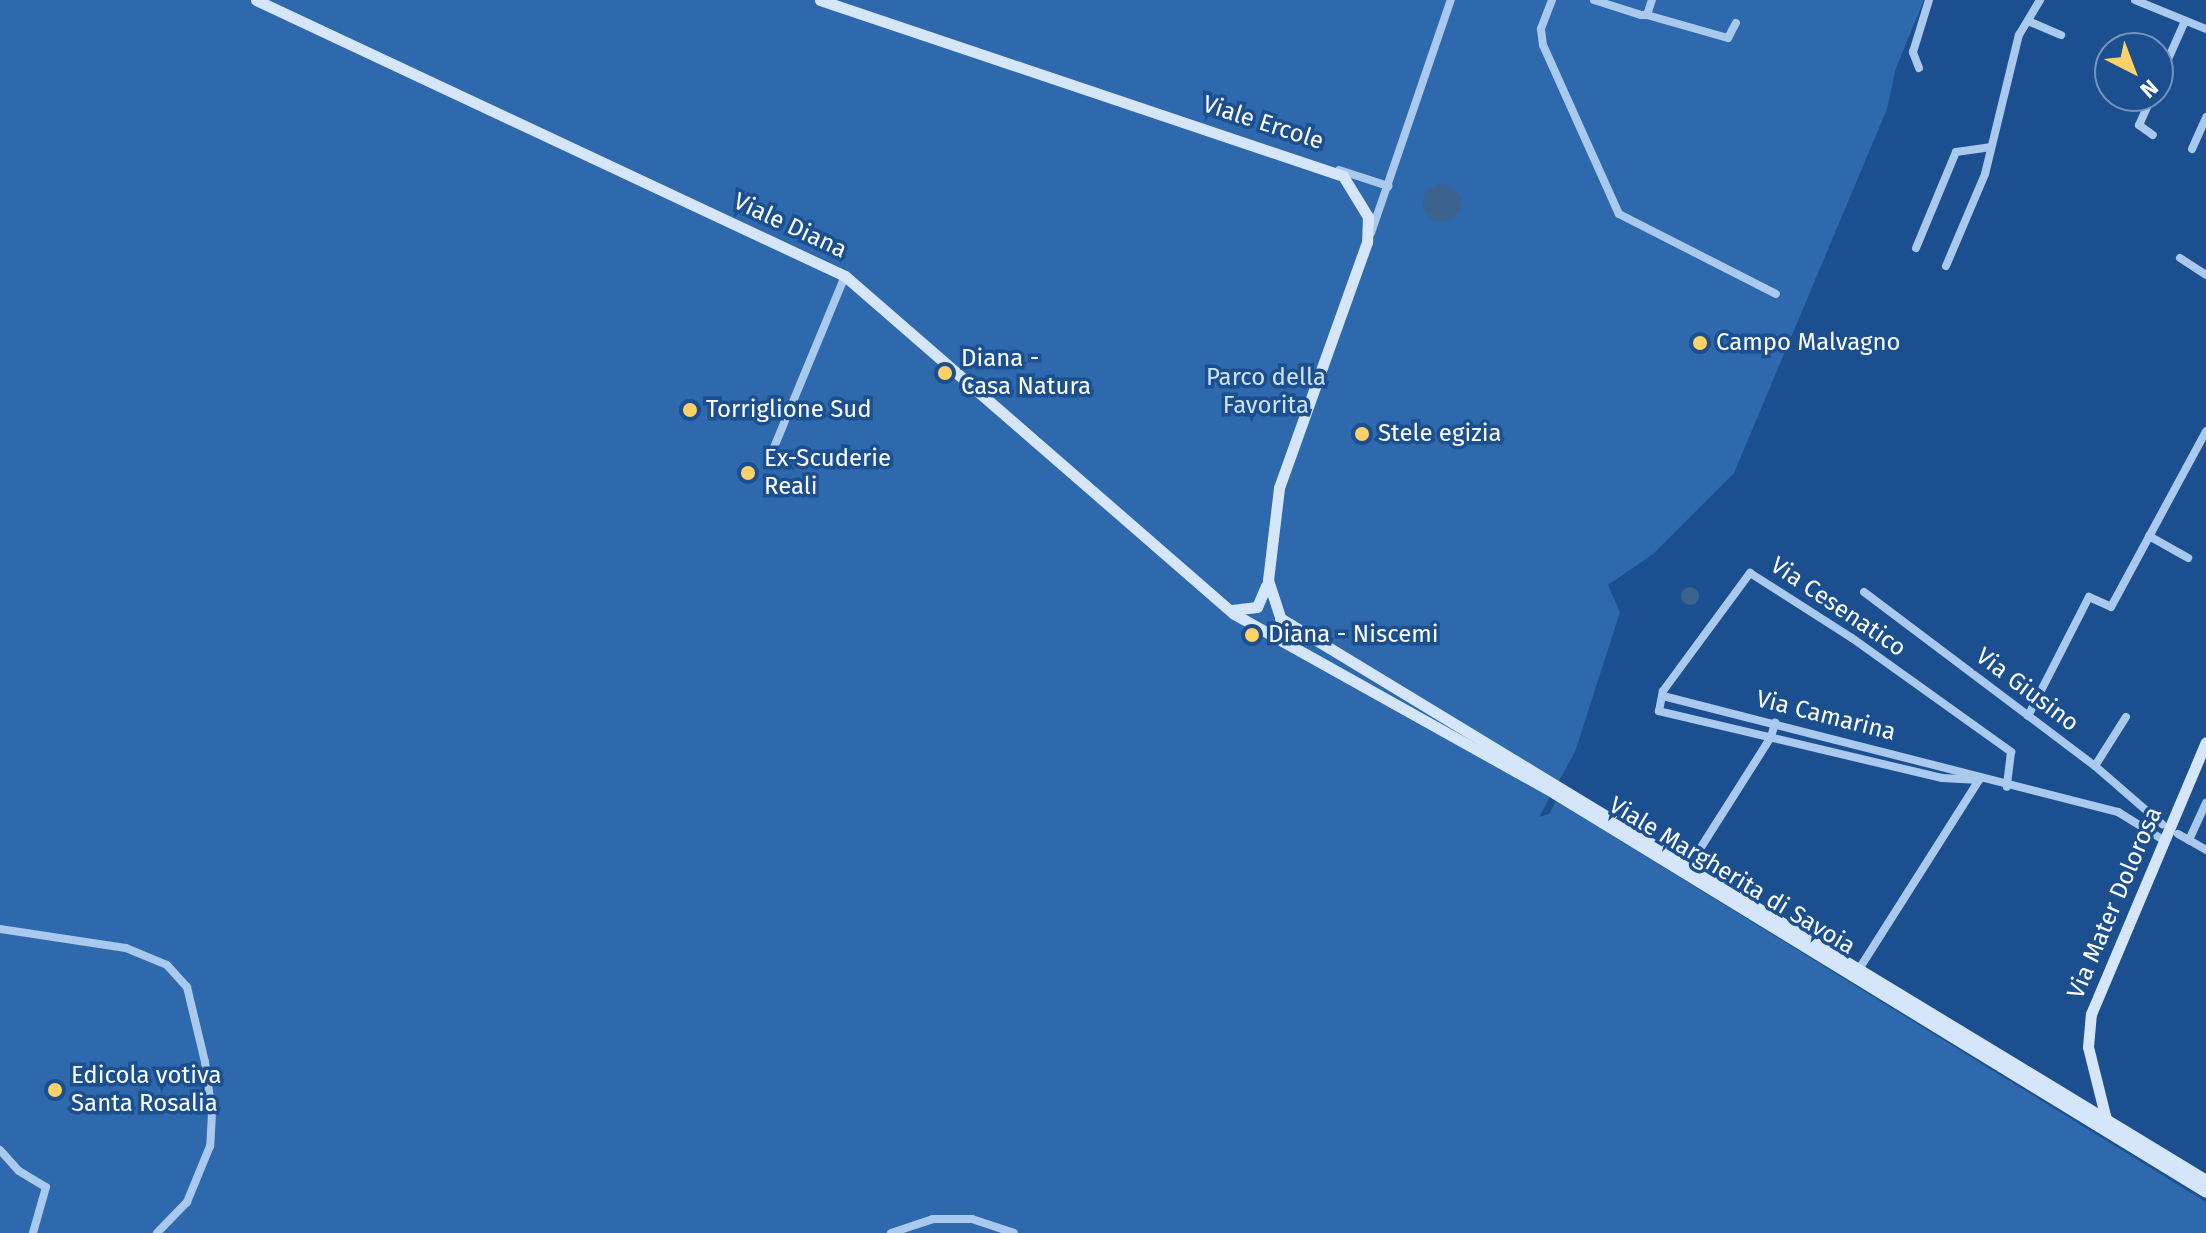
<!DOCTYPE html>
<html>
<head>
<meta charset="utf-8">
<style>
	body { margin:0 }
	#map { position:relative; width:2206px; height:1233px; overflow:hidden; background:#1b4f8f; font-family:"Fira Sans",sans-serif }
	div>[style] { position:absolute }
	.green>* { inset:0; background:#2e69ad }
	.water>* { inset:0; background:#3c6290 }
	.round { border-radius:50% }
	.street>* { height:8px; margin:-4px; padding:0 4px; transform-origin:4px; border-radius:4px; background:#a9c9ee }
	.secondary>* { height:11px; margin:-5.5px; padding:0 5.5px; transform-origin:5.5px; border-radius:5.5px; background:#d6e6fa }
	.dots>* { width:22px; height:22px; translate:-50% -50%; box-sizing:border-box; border:4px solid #1b4f8f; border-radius:50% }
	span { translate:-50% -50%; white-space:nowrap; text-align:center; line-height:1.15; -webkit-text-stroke:7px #1b4f8f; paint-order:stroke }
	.street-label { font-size:24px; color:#fff }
	.poi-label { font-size:24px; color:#fff }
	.left { translate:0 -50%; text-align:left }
	.park-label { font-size:24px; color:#cfe3fa }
	.north { position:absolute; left:2094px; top:32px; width:80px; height:80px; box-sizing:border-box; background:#1b4f8f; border:2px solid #7695bc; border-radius:50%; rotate:138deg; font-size:22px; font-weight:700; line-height:32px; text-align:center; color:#fff }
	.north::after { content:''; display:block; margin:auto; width:28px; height:36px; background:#ffd166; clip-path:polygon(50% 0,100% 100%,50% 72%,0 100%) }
</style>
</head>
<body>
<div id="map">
	<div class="green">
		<div style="clip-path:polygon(0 0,1924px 0,1896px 68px,1887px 109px,1734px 473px,1653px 554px,1608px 585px,1620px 612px,1575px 752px,1539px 817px,1549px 814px,1556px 801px,2206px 1202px,2206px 1233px,0 1233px)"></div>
	</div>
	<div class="water">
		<div class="round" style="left:1423px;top:184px;width:38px;height:38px"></div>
		<div class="round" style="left:1681px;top:587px;width:18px;height:18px"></div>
	</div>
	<div class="street">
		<div style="left:1552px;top:0;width:31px;rotate:111deg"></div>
		<div style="left:1541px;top:29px;width:16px;rotate:83deg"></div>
		<div style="left:1543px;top:45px;width:185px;rotate:65.8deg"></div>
		<div style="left:1619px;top:214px;width:176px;rotate:27deg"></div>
		<div style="left:1594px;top:0;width:49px;rotate:17.7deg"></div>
		<div style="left:1641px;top:15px;width:6px"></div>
		<div style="left:1647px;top:15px;width:16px;rotate:-72deg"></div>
		<div style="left:2135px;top:0;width:77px;rotate:22.2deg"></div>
		<div style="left:1647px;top:15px;width:84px;rotate:15.9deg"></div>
		<div style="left:1728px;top:38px;width:17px;rotate:-62deg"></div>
		<div style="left:2028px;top:21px;width:36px;rotate:23deg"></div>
		<div style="left:1919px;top:68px;width:17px;rotate:-111deg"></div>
		<div style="left:1913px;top:52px;width:54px;rotate:-72.9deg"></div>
		<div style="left:2158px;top:82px;width:67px;rotate:-66.1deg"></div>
		<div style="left:2152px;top:96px;width:32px;rotate:114deg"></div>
		<div style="left:2139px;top:125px;width:17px;rotate:36deg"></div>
		<div style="left:2192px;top:149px;width:35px;rotate:-66deg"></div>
		<div style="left:1339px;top:170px;width:52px;rotate:18.1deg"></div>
		<div style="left:1371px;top:233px;width:246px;rotate:-71.1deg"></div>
		<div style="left:1916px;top:248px;width:104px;rotate:-67.4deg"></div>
		<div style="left:1956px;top:152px;width:34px;rotate:-8deg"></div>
		<div style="left:2180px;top:258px;width:31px;rotate:33deg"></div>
		<div style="left:1946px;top:266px;width:100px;rotate:-67deg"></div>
		<div style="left:1985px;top:174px;width:143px;rotate:-76.3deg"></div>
		<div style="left:2019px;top:35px;width:41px;rotate:-59deg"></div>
		<div style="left:770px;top:457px;width:196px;rotate:-67.5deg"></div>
		<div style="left:2149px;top:536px;width:45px;rotate:29.4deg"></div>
		<div style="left:1864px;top:592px;width:289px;rotate:37deg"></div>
		<div style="left:2095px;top:766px;width:89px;rotate:40.9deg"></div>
		<div style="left:1663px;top:696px;width:470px;rotate:14.3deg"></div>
		<div style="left:2118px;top:812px;width:55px;rotate:31.7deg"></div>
		<div style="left:2028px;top:716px;width:134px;rotate:-62.9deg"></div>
		<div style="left:2089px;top:597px;width:24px;rotate:24deg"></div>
		<div style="left:2111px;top:607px;width:200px;rotate:-61.6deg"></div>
		<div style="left:2095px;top:766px;width:58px;rotate:-57.7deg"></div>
		<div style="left:1979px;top:780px;width:37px;rotate:-177deg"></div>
		<div style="left:1942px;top:778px;width:291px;rotate:-166.7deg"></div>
		<div style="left:1659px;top:711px;width:20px;rotate:-79deg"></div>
		<div style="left:1663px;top:691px;width:147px;rotate:-53.6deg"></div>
		<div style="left:1750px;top:573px;width:121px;rotate:32.5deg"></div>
		<div style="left:1852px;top:638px;width:196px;rotate:35.6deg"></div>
		<div style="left:2011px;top:752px;width:35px;rotate:97deg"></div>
		<div style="left:2206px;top:803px;width:41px;rotate:114.7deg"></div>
		<div style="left:2189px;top:840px;width:20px;rotate:30deg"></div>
		<div style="left:2178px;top:834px;width:13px;rotate:29deg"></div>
		<div style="left:1691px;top:863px;width:149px;rotate:-57.6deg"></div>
		<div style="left:1771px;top:737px;width:15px;rotate:-74deg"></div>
		<div style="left:0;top:929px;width:127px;rotate:8.6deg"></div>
		<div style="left:126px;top:948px;width:44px;rotate:22.5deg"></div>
		<div style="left:167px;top:965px;width:30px;rotate:48deg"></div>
		<div style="left:187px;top:987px;width:77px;rotate:76.5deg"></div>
		<div style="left:205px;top:1062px;width:51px;rotate:82.2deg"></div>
		<div style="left:212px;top:1113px;width:33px;rotate:93deg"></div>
		<div style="left:210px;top:1146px;width:61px;rotate:112.3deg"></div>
		<div style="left:187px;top:1202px;width:43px;rotate:134.1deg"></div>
		<div style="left:1861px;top:966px;width:220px;rotate:-57.6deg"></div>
		<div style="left:0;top:1150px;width:28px;rotate:48deg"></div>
		<div style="left:19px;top:1171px;width:31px;rotate:31deg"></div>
		<div style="left:46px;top:1187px;width:48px;rotate:105.8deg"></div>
		<div style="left:891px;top:1233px;width:44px;rotate:-18.4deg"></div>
		<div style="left:933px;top:1219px;width:39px"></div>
		<div style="left:972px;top:1219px;width:44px;rotate:18.4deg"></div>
	</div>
	<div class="secondary">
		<div style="left:256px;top:0;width:650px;rotate:25.11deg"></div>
		<div style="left:845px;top:276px;width:515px;rotate:40.99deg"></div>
		<div style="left:1234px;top:614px;width:367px;rotate:29.2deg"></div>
		<div style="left:1554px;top:793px;width:764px;rotate:31.47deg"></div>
		<div style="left:820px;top:0;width:552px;rotate:18.6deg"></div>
		<div style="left:1343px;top:176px;width:48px;rotate:58.6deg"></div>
		<div style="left:1368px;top:217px;width:25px;rotate:92deg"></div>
		<div style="left:1367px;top:242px;width:261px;rotate:109.7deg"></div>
		<div style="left:1279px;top:488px;width:93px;rotate:96.8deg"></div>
		<div style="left:1268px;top:580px;width:40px;rotate:72deg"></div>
		<div style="left:1280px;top:618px;width:1083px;rotate:31.25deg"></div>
		<div style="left:1232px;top:610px;width:25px;rotate:-7deg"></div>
		<div style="left:1257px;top:607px;width:23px;rotate:-67deg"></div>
		<div style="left:2107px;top:1123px;width:78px;rotate:-104deg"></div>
		<div style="left:2088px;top:1047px;width:33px;rotate:-85deg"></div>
		<div style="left:2091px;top:1014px;width:295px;rotate:-67.1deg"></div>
	</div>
	<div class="dots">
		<div style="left:1700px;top:343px;background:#ffd166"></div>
		<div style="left:945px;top:373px;background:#ffd166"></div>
		<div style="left:690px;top:410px;background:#ffd166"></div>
		<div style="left:1362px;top:434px;background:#ffd166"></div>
		<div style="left:748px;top:473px;background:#ffd166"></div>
		<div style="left:1252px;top:635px;background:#ffd166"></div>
		<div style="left:55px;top:1090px;background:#ffd166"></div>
	</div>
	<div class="street-label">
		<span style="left:1263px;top:123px;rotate:18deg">Viale Ercole</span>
		<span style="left:790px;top:226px;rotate:25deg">Viale Diana</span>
		<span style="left:1838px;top:607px;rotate:34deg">Via Cesenatico</span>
		<span style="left:2027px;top:690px;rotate:37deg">Via Giusino</span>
		<span style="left:1826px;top:716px;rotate:14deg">Via Camarina</span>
		<span style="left:1732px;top:876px;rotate:31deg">Viale Margherita di Savoia</span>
		<span style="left:2115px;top:903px;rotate:-67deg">Via Mater Dolorosa</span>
	</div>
	<div class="poi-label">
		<span class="left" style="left:1716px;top:343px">Campo Malvagno</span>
		<span class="left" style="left:961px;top:373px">Diana -<br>Casa Natura</span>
		<span class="left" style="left:706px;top:410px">Torriglione Sud</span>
		<span class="left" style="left:1378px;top:434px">Stele egizia</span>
		<span class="left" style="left:764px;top:473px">Ex-Scuderie<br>Reali</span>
		<span class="left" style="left:1268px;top:635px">Diana - Niscemi</span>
		<span class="left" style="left:71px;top:1090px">Edicola votiva<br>Santa Rosalia</span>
	</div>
	<div class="park-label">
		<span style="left:1266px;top:392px">Parco della<br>Favorita</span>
	</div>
	<div class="north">N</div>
</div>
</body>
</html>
